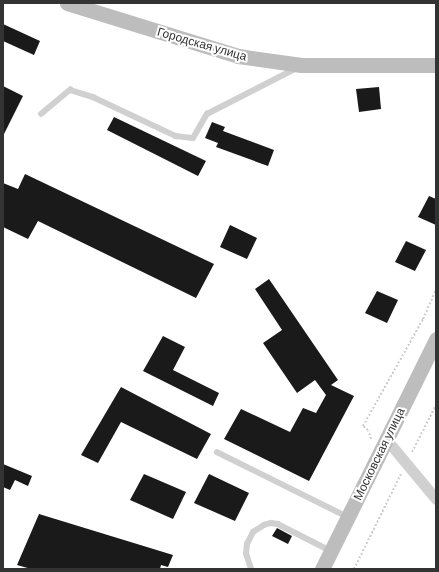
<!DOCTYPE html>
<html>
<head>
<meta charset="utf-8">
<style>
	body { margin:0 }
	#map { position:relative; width:439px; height:572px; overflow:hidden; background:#fff; font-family:Barlow,sans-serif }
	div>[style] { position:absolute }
	.building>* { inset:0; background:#1a1a1a }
	.path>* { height:2px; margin-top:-1px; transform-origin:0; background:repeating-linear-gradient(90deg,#cdcdcd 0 2px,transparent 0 4px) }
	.lane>* { height:5.5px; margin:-2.75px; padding:0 2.75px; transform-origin:2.75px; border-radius:2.75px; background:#d0d0d0 }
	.street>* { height:11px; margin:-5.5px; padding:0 5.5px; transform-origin:5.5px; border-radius:5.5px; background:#d0d0d0 }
	.secondary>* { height:15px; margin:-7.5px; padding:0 7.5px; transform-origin:7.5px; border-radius:7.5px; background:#bdbdbd }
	span { translate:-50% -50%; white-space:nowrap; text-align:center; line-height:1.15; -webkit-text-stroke:4px #fff; paint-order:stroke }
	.street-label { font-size:12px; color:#333 }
	.frame { position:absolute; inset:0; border:4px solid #333; pointer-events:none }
</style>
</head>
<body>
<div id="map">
	<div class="building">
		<div style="clip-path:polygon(3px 24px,40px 41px,34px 55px,3px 41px)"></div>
		<div style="clip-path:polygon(3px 86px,23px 96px,3px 136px)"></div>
		<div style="clip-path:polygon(379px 87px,381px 109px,359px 112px,356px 89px)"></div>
		<div style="clip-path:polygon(114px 117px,206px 161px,198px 176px,107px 130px)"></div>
		<div style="clip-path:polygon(212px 122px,225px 127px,223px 131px,274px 150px,268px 166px,216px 147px,218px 143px,205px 138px)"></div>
		<div style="clip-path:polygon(25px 174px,214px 264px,196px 298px,38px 221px,28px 239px,3px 227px,3px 183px,18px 189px)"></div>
		<div style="clip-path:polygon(429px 196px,436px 199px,436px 225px,418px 217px)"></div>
		<div style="clip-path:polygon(230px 225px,257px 238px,247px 259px,220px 247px)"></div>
		<div style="clip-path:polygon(406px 241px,426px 250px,415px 271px,395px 262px)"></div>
		<div style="clip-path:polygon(269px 279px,338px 380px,331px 385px,354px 396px,309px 481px,224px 439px,241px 409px,290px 432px,303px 408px,316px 413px,326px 395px,315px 380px,297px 393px,263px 343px,282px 330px,255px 289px)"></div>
		<div style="clip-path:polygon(377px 291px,398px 300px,387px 323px,365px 313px)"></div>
		<div style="clip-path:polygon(163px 336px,185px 347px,173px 370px,219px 393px,213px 406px,143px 371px)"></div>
		<div style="clip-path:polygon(121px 387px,211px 434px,197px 459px,121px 422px,98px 463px,81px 455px)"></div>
		<div style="clip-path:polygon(3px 464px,32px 476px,28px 486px,15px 480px,10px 490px,3px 487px)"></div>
		<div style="clip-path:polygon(144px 474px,186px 492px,173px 519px,130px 500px)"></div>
		<div style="clip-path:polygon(209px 474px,249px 493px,235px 521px,194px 503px)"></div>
		<div style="clip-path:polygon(39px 514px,173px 555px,168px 567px,161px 565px,160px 569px,31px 569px,17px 565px)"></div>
		<div style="clip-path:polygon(277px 528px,292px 536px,288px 544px,272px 536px)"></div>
	</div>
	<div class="path">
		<div style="left:371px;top:439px;width:9px;rotate:-108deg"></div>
		<div style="left:368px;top:430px;width:6px;rotate:-141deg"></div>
		<div style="left:363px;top:426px;width:123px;rotate:-60.7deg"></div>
		<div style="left:423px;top:319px;width:32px;rotate:-66deg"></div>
		<div style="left:412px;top:452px;width:53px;rotate:-62.9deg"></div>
		<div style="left:354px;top:569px;width:106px;rotate:-63.7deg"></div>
	</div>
	<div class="lane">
		<div style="left:41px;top:114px;width:38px;rotate:-40deg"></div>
		<div style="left:70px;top:90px;width:24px;rotate:17deg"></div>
		<div style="left:93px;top:97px;width:92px;rotate:25.2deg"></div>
		<div style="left:176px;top:136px;width:17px;rotate:7deg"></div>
		<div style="left:193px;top:138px;width:28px;rotate:-60deg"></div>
		<div style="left:207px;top:114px;width:101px;rotate:-27.1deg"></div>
		<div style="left:217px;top:452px;width:146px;rotate:26.4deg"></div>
		<div style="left:251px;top:569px;width:16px;rotate:-108deg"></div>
		<div style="left:246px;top:554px;width:10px;rotate:-84deg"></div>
		<div style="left:247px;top:544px;width:13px;rotate:-63deg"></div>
		<div style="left:253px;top:532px;width:13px;rotate:-32deg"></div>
		<div style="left:264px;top:525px;width:7px;rotate:-16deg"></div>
		<div style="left:271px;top:523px;width:7px;rotate:8deg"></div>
		<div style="left:278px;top:524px;width:59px;rotate:27deg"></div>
	</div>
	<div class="street">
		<div style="left:386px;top:439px;width:78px;rotate:50.2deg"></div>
	</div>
	<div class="secondary">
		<div style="left:67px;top:3px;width:179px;rotate:17.2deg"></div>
		<div style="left:238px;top:56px;width:64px;rotate:8.1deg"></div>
		<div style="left:301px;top:65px;width:135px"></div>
		<div style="left:322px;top:569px;width:257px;rotate:-63.6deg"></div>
	</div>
	<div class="street-label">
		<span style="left:202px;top:44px;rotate:16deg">Городская улица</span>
		<span style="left:379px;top:454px;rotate:-64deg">Московская улица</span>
	</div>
	<div class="frame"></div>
</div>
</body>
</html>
